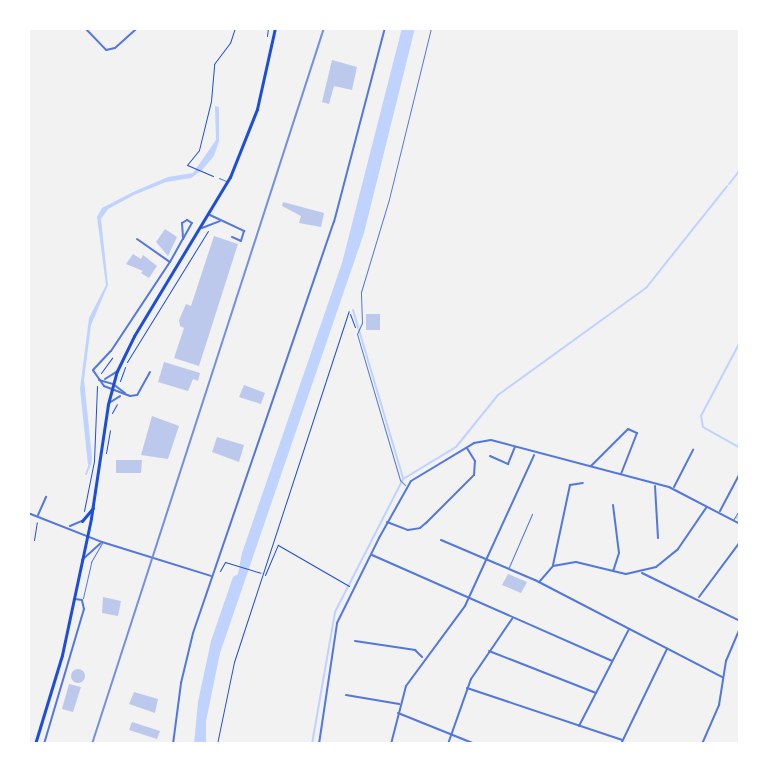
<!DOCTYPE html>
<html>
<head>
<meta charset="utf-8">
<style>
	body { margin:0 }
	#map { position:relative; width:768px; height:772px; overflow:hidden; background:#f2f2f2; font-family:"DejaVu Sans",sans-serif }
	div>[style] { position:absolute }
	.water>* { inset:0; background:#bfd3fe }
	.stream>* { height:2px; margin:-1px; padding:0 1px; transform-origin:1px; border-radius:1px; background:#bfd3fe }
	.building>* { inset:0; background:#bdc9ec }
	.round { border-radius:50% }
	.path>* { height:1px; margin:-0.5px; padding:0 0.5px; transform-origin:0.5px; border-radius:0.5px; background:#1d4ed8 }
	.service>* { height:1px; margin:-0.5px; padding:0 0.5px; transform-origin:0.5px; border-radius:0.5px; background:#5277de }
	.minor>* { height:2px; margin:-1px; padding:0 1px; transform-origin:1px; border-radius:1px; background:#5277de }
	.tertiary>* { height:2px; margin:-1px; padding:0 1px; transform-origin:1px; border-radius:1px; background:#5277de }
	.primary>* { height:3px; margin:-1.5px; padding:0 1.5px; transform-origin:1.5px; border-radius:1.5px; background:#1d4ed8 }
	.rail>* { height:2px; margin:-1px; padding:0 1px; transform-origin:1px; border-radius:1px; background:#7290e2 }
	span { translate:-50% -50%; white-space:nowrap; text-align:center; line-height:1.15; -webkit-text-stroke:8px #fff; paint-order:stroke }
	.frame { position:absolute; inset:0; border:30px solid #fff; pointer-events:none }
</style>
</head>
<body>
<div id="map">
	<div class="water">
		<div style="clip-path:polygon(402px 28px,415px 28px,364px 233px,220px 653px,206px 721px,206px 744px,194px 744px,198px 702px,211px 641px,233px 577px,238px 574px,242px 553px,342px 263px)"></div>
		<div style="clip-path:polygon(215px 106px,219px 107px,219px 141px,214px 156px,202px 170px,191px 178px,166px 182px,134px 195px,108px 209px,101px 219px,108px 285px,91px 325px,84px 380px,92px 458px,91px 465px,88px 465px,80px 389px,89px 318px,106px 285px,97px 217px,102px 208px,133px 192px,168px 177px,193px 173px,216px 140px)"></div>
	</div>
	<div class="stream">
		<div style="left:729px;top:184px;width:18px;rotate:-52deg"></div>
		<div style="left:353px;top:310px;width:175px;rotate:73.4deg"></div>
		<div style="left:740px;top:342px;width:84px;rotate:117.8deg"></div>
		<div style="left:701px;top:416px;width:11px;rotate:80deg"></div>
		<div style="left:703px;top:427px;width:43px;rotate:29.6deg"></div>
		<div style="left:86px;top:474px;width:11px;rotate:-68deg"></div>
		<div style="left:737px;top:518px;width:5px;rotate:-53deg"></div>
		<div style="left:312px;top:744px;width:134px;rotate:-80.1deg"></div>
		<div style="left:335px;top:612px;width:149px;rotate:-62.9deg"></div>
		<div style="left:403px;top:479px;width:62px;rotate:-31.1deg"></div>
		<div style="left:456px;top:447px;width:67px;rotate:-51.1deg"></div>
		<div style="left:498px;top:395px;width:183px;rotate:-35.9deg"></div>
		<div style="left:646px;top:288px;width:130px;rotate:-51.5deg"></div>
	</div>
	<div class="building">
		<div style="clip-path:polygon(332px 60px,357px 67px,352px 90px,334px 86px,329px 104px,322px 102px)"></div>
		<div style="clip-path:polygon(283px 202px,324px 213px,321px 227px,299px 223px,301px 216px,282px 206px)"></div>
		<div style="clip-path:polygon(165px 229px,177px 237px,168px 256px,156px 242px)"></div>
		<div style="clip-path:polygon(214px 236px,238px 244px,199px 366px,174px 358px,184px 328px,180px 326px,179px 320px,186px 304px,191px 306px)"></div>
		<div style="clip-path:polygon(133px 254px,141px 259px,143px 255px,157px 266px,149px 278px,141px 273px,143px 271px,126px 264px)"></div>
		<div style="clip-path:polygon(366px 314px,380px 314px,380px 330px,366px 330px)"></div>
		<div style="clip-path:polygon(164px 362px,200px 373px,198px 381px,193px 379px,188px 391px,158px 382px)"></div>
		<div style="clip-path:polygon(244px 385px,265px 393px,261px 404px,239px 397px)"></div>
		<div style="clip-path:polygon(152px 416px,179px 426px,168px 459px,141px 455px)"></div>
		<div style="clip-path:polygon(217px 437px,244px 445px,239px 462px,212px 452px)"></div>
		<div style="clip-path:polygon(116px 460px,142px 460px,141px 473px,116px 473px)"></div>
		<div style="clip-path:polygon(508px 574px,527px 582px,521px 593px,502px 585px)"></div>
		<div style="clip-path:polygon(103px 597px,121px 601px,118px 616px,102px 613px)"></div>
		<div class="round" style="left:71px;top:669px;width:14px;height:14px"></div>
		<div style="clip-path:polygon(69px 684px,81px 687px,73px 712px,62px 709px)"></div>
		<div style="clip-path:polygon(134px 692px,158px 699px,155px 713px,129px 704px)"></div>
		<div style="clip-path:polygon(132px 722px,160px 731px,157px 739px,129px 730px)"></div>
	</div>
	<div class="path">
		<div style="left:267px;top:36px;width:8px;rotate:-83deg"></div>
		<div style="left:213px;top:176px;width:28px;rotate:-157deg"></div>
		<div style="left:187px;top:165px;width:19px;rotate:-51deg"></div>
		<div style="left:199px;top:150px;width:50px;rotate:-76.2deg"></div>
		<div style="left:211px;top:101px;width:37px;rotate:-85deg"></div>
		<div style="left:214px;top:64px;width:26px;rotate:-53deg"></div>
		<div style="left:230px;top:43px;width:16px;rotate:-72deg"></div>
		<div style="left:350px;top:314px;width:14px;rotate:69deg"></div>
		<div style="left:127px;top:362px;width:154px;rotate:-58.3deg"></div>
		<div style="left:101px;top:373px;width:19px;rotate:-54deg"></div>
		<div style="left:120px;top:381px;width:15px;rotate:-70deg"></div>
		<div style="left:112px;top:413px;width:10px;rotate:-61deg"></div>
		<div style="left:106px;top:453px;width:23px;rotate:-80deg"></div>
		<div style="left:84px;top:511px;width:51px;rotate:-78.7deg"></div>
		<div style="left:94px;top:461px;width:75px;rotate:-87.7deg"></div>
		<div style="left:34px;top:540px;width:18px;rotate:-81deg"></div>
		<div style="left:220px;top:571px;width:10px;rotate:-61deg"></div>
		<div style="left:225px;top:562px;width:37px;rotate:17deg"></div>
		<div style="left:265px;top:575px;width:33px;rotate:-67deg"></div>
		<div style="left:278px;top:545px;width:82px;rotate:30deg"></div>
		<div style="left:217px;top:744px;width:84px;rotate:-78.3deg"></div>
		<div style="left:234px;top:662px;width:369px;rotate:-71.9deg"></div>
	</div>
	<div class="service">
		<div style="left:219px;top:178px;width:8px;rotate:23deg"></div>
		<div style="left:405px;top:485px;width:7px;rotate:-135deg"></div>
		<div style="left:400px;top:480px;width:152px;rotate:-106.4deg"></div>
		<div style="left:357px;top:334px;width:12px;rotate:-66deg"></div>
		<div style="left:362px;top:323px;width:31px;rotate:-92deg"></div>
		<div style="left:361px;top:292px;width:97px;rotate:-73.2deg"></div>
		<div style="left:389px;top:199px;width:176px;rotate:-76.2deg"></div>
		<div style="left:733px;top:520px;width:13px;rotate:-58deg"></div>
		<div style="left:509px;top:567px;width:58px;rotate:-66.5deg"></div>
		<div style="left:83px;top:598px;width:37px;rotate:-77deg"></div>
		<div style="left:91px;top:562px;width:22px;rotate:-60deg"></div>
	</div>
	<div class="minor">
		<div style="left:85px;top:28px;width:30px;rotate:46deg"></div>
		<div style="left:106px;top:50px;width:9px;rotate:-13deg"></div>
		<div style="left:115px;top:48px;width:30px;rotate:-42deg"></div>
		<div style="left:210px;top:215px;width:38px;rotate:25deg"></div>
		<div style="left:244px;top:231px;width:10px;rotate:107deg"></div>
		<div style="left:241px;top:241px;width:10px;rotate:-156deg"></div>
		<div style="left:202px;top:228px;width:19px;rotate:-21deg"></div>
		<div style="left:137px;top:239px;width:39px;rotate:35deg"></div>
		<div style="left:150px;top:372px;width:26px;rotate:119deg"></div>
		<div style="left:137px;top:395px;width:7px;rotate:172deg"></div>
		<div style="left:130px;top:396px;width:28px;rotate:-159deg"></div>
		<div style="left:104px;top:386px;width:19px;rotate:-125deg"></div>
		<div style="left:93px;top:370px;width:26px;rotate:-47deg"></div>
		<div style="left:111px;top:351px;width:107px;rotate:-56.5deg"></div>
		<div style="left:170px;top:262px;width:26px;rotate:-61deg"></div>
		<div style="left:183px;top:239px;width:18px;rotate:-61deg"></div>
		<div style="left:192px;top:223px;width:6px;rotate:-149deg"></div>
		<div style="left:187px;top:220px;width:6px;rotate:149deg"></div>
		<div style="left:182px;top:223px;width:16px;rotate:86deg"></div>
		<div style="left:105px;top:379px;width:13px;rotate:-32deg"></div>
		<div style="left:99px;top:380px;width:15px;rotate:16deg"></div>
		<div style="left:113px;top:384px;width:15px;rotate:37deg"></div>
		<div style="left:109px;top:403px;width:13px;rotate:-32deg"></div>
		<div style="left:490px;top:456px;width:20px;rotate:24deg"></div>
		<div style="left:508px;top:464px;width:18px;rotate:-68deg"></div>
		<div style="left:591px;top:466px;width:52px;rotate:-45deg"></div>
		<div style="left:628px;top:429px;width:10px;rotate:24deg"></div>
		<div style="left:637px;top:433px;width:44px;rotate:111.3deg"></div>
		<div style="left:655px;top:486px;width:52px;rotate:86.7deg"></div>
		<div style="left:674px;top:487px;width:42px;rotate:-62.8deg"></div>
		<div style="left:613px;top:505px;width:48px;rotate:82.9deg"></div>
		<div style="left:619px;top:553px;width:19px;rotate:108deg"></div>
		<div style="left:720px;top:511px;width:43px;rotate:-62.2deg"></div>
		<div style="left:38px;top:515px;width:20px;rotate:-66deg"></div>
		<div style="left:387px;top:522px;width:22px;rotate:21deg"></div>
		<div style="left:408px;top:530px;width:12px;rotate:-9deg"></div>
		<div style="left:420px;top:528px;width:8px;rotate:-40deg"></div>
		<div style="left:426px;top:523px;width:68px;rotate:-45deg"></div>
		<div style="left:474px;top:475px;width:14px;rotate:-86deg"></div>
		<div style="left:475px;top:461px;width:15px;rotate:-122deg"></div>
		<div style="left:441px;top:540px;width:102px;rotate:23.1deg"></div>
		<div style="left:535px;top:580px;width:211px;rotate:27.4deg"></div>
		<div style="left:372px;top:555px;width:262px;rotate:23.8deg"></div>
		<div style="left:553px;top:565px;width:82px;rotate:-78deg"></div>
		<div style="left:570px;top:485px;width:13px;rotate:-9deg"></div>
		<div style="left:642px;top:573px;width:109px;rotate:26.1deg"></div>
		<div style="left:540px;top:581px;width:20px;rotate:-49deg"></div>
		<div style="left:553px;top:566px;width:23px;rotate:-10deg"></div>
		<div style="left:576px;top:562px;width:51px;rotate:13.5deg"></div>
		<div style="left:626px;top:574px;width:31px;rotate:-13deg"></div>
		<div style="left:656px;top:567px;width:28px;rotate:-39deg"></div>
		<div style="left:678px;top:549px;width:50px;rotate:-55.7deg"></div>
		<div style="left:699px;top:597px;width:69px;rotate:-53.3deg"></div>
		<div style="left:355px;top:641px;width:61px;rotate:8.5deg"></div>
		<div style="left:415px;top:650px;width:10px;rotate:45deg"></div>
		<div style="left:489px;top:651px;width:115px;rotate:21.4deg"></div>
		<div style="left:467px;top:688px;width:163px;rotate:18.5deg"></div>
		<div style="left:346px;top:695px;width:54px;rotate:9.6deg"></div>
		<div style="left:398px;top:713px;width:83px;rotate:21.9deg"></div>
		<div style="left:579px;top:726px;width:109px;rotate:-62.7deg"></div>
		<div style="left:44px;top:744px;width:141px;rotate:-73.5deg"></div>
		<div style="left:84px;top:609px;width:9px;rotate:-103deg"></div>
		<div style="left:82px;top:600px;width:7px;rotate:-172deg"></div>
		<div style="left:319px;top:744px;width:122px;rotate:-81.5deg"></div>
		<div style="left:337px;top:623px;width:95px;rotate:-63.7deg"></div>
		<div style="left:379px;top:538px;width:65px;rotate:-60.7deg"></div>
		<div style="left:411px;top:481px;width:74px;rotate:-31.1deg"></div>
		<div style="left:474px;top:443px;width:17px;rotate:-10deg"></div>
		<div style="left:491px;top:440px;width:184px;rotate:14.8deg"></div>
		<div style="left:669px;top:487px;width:80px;rotate:27.5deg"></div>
		<div style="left:391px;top:744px;width:60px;rotate:-75.5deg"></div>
		<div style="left:406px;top:686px;width:99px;rotate:-53.6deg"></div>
		<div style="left:465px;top:606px;width:166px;rotate:-65.4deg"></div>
		<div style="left:448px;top:744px;width:69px;rotate:-70.5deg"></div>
		<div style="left:471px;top:679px;width:73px;rotate:-55.7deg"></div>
		<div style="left:621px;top:744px;width:106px;rotate:-64.2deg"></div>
		<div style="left:702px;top:744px;width:43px;rotate:-66.4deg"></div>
		<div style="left:719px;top:705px;width:45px;rotate:-81deg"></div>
		<div style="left:726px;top:661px;width:36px;rotate:-67deg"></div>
	</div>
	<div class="tertiary">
		<div style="left:28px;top:513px;width:79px;rotate:21.4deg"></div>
		<div style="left:102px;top:542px;width:114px;rotate:17.3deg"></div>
		<div style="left:70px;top:526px;width:13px;rotate:-23deg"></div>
		<div style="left:82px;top:560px;width:25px;rotate:-42deg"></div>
		<div style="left:173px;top:744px;width:62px;rotate:-82.5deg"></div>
		<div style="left:181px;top:683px;width:51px;rotate:-76.5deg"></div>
		<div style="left:193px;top:633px;width:435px;rotate:-71.1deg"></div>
		<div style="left:334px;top:222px;width:201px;rotate:-75.3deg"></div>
	</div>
	<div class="primary">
		<div style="left:82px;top:521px;width:17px;rotate:-50deg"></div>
		<div style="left:35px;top:744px;width:93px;rotate:-73.1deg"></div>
		<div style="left:62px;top:655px;width:140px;rotate:-78deg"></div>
		<div style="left:91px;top:518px;width:115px;rotate:-81.5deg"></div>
		<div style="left:108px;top:404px;width:34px;rotate:-75deg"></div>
		<div style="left:117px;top:371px;width:39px;rotate:-64deg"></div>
		<div style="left:134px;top:336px;width:186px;rotate:-58.9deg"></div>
		<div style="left:230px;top:177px;width:73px;rotate:-68.3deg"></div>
		<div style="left:257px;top:109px;width:83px;rotate:-77.5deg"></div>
	</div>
	<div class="rail">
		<div style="left:92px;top:744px;width:753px;rotate:-72.05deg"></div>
	</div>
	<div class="frame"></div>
</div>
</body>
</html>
